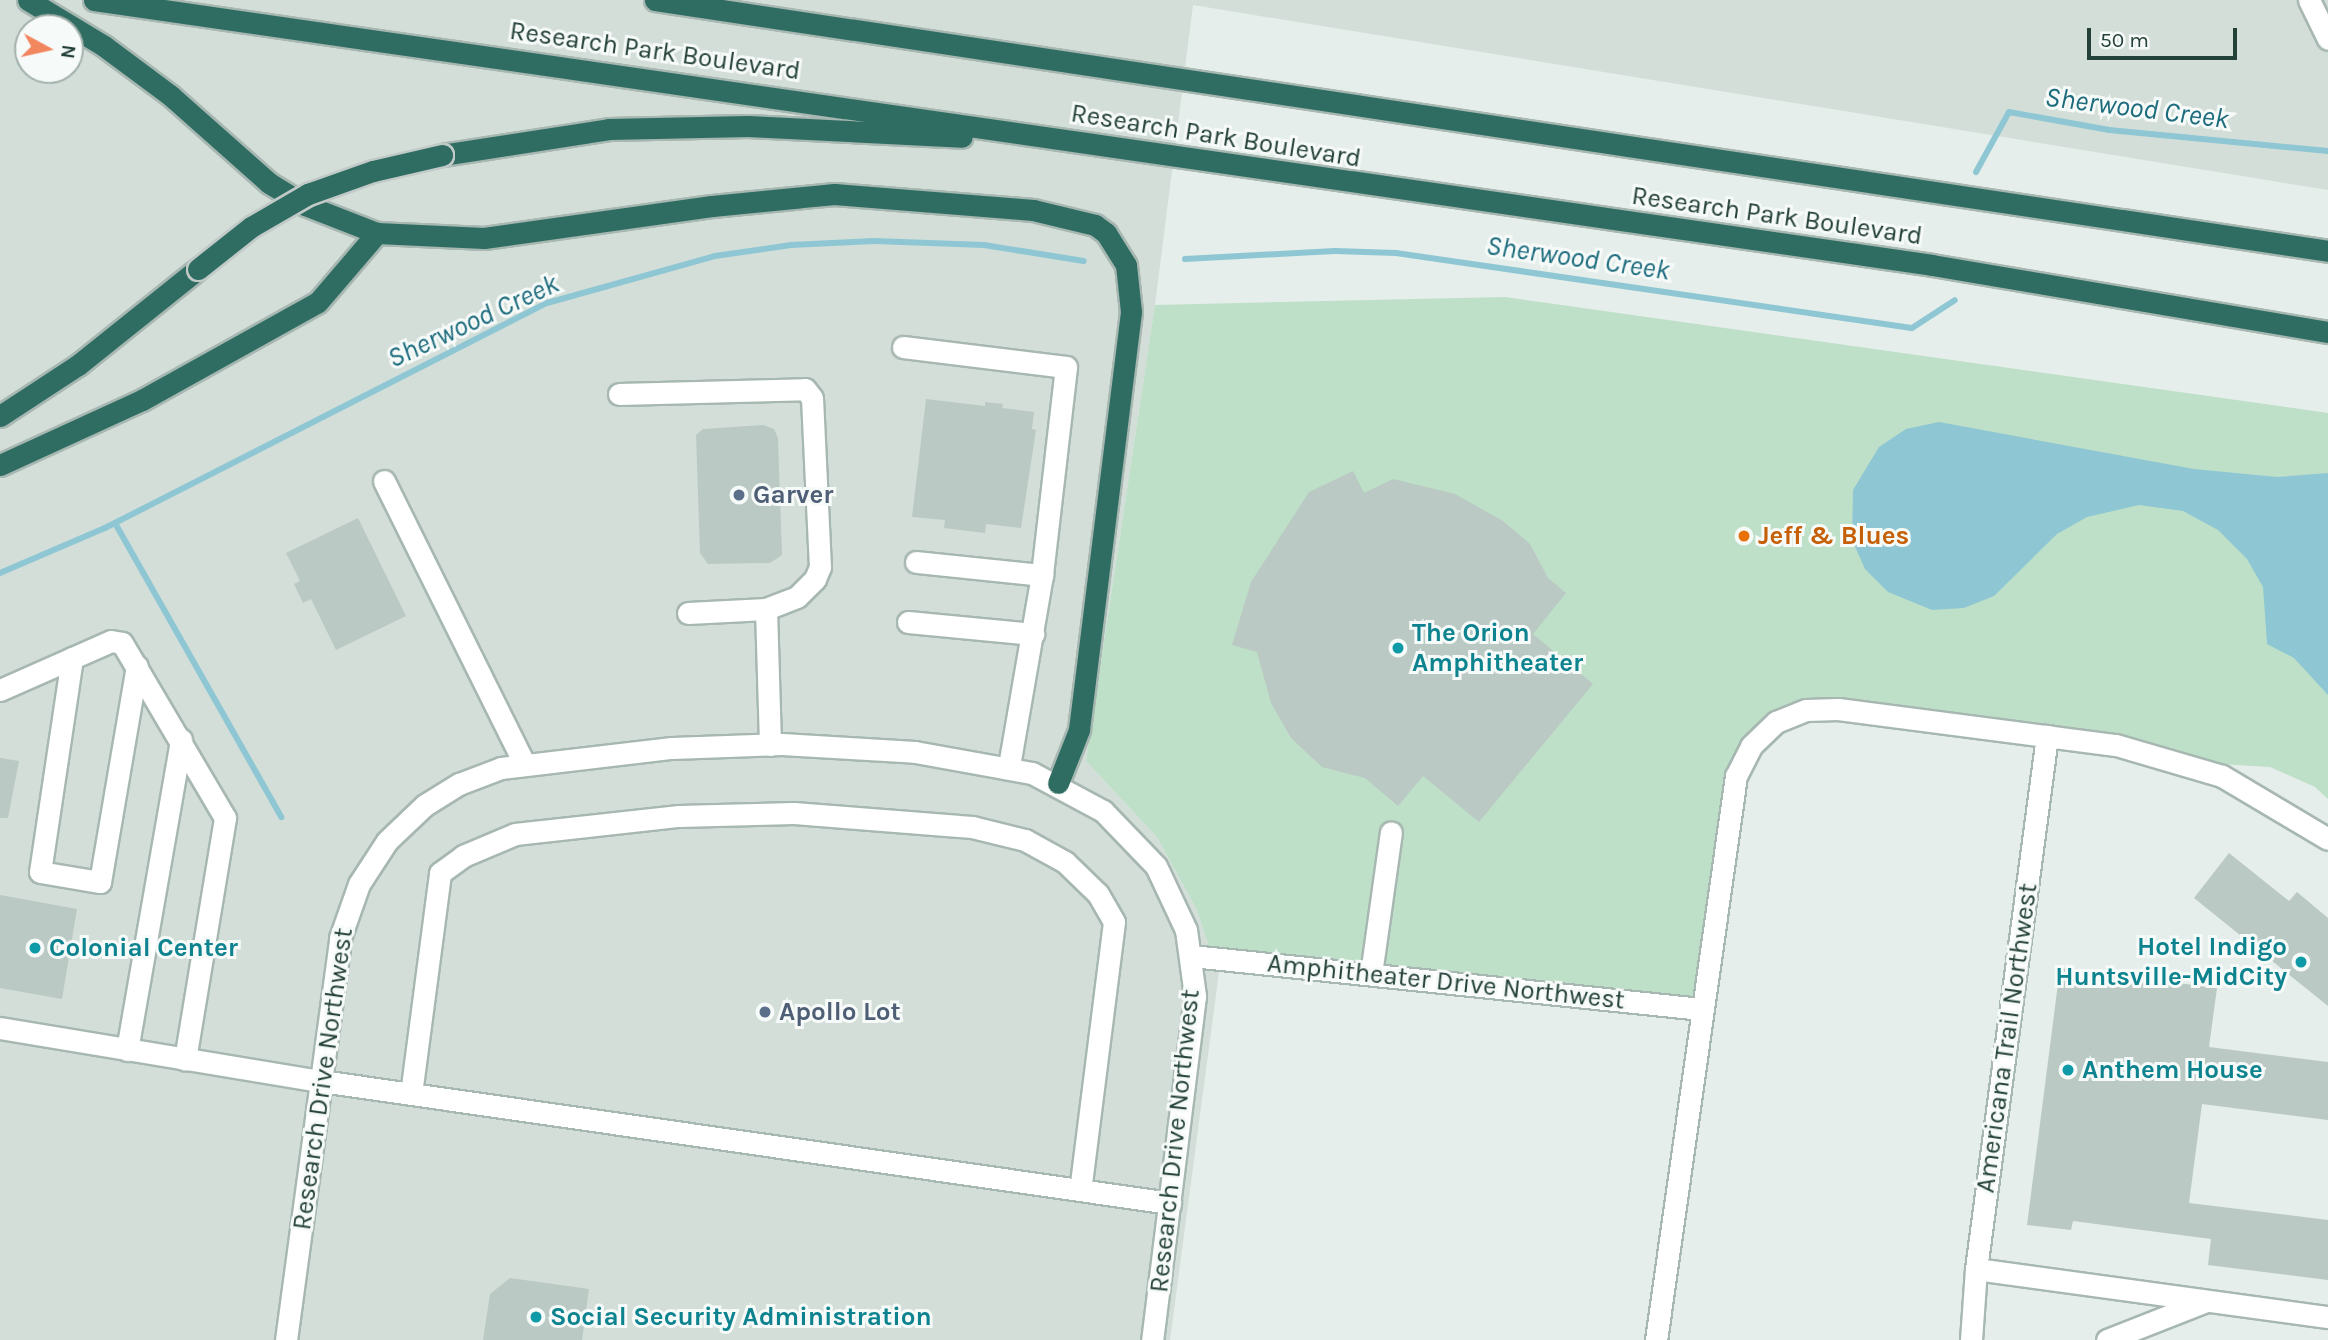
<!DOCTYPE html>
<html>
<head>
<meta charset="utf-8">
<style>
	body { margin:0 }
	#map { position:relative; width:2328px; height:1340px; overflow:hidden; background:#e5eeea; font-family:Karla,sans-serif }
	div>[style] { position:absolute }
	.built>* { inset:0; background:#d3ded9 }
	.green>* { inset:0; background:#bedfc8 }
	.water>* { inset:0; background:#8ec7d3 }
	.stream>* { height:6px; margin:-3px; padding:0 3px; transform-origin:3px; border-radius:3px; background:#8ec7d3 }
	.building>* { inset:0; background:#bac9c3 }
	.roads { filter:drop-shadow(2px 0 #a7b7b1) drop-shadow(-2px 0 #a7b7b1) drop-shadow(0 2px #a7b7b1) drop-shadow(0 -2px #a7b7b1) }
	.minor>* { height:21px; margin:-10.5px; padding:0 10.5px; transform-origin:10.5px; border-radius:10.5px; background:#fff }
	.highway>* { height:21px; margin:-10.5px; padding:0 10.5px; transform-origin:10.5px; border-radius:10.5px; background:#2f6d62 }
	.bridges { filter:drop-shadow(2px 0 #c2cac8) drop-shadow(-2px 0 #c2cac8) drop-shadow(0 2px #c2cac8) drop-shadow(0 -2px #c2cac8) }
	.highway-bridge>* { height:21px; margin:-10.5px; padding:0 10.5px; transform-origin:10.5px; border-radius:10.5px; background:#2f6d62 }
	.dots>* { width:19px; height:19px; translate:-50% -50%; box-sizing:border-box; border:4px solid #f6faf8; border-radius:50% }
	span { translate:-50% -50%; white-space:nowrap; text-align:center; line-height:1.15; -webkit-text-stroke:6px #f6faf8; paint-order:stroke }
	.street-label { font-size:26px; color:#244139 }
	.service-label { font-size:26px; color:#4e5e75; font-weight:700 }
	.left { translate:0 -50%; text-align:left }
	.food-label { font-size:26px; color:#c56008; font-weight:700 }
	.culture-label { font-size:26px; color:#0d838f; font-weight:700 }
	.right { translate:-100% -50%; text-align:right }
	.water-label { font-size:28px; color:#1d6c7e; font-style:italic }
	.north { position:absolute; left:14px; top:14px; width:70px; height:70px; box-sizing:border-box; background:#f6faf8; border:2px solid #a2b0ac; border-radius:50%; rotate:98deg; font-size:19px; font-weight:700; line-height:28px; text-align:center; color:#244139 }
	.north::after { content:''; display:block; margin:auto; width:24px; height:32px; background:#f2865f; clip-path:polygon(50% 0,100% 100%,50% 72%,0 100%) }
	.scale { position:absolute; left:2087px; top:28px; width:150px; height:32px; box-sizing:border-box; border:4px solid #244139; border-top:0; padding-left:9px; font-size:21px; line-height:24px; white-space:nowrap; color:#244139; -webkit-text-stroke:5px #f6faf8; paint-order:stroke }
</style>
</head>
<body>
<div id="map">
	<div class="built">
		<div style="clip-path:polygon(evenodd,0 0,2328px 0,2328px 190px,1193px 5px,1155px 305px,1086px 761px,1157px 837px,1197px 910px,1209px 946px,1222px 950px,1170px 1340px,0 1340px,0 0,28px 28px,70px 28px,70px 70px,28px 70px,28px 28px)"></div>
	</div>
	<div class="green">
		<div style="clip-path:polygon(1505px 297px,2328px 413px,2328px 799px,2315px 787px,2270px 767px,2186px 762px,1806px 710px,1751px 746px,1701px 1009px,1209px 946px,1197px 910px,1157px 837px,1086px 761px,1155px 305px)"></div>
	</div>
	<div class="water">
		<div style="clip-path:polygon(1939px 422px,2194px 469px,2277px 477px,2328px 473px,2328px 695px,2294px 658px,2267px 644px,2263px 587px,2247px 559px,2218px 530px,2183px 511px,2139px 505px,2087px 517px,2057px 534px,1994px 596px,1964px 608px,1932px 610px,1888px 592px,1865px 569px,1852px 540px,1853px 490px,1879px 447px,1906px 429px)"></div>
	</div>
	<div class="stream">
		<div style="left:1976px;top:172px;width:68px;rotate:-61.2deg"></div>
		<div style="left:2009px;top:112px;width:102px;rotate:10.2deg"></div>
		<div style="left:2109px;top:130px;width:220px;rotate:5.5deg"></div>
		<div style="left:1185px;top:259px;width:150px;rotate:-3.1deg"></div>
		<div style="left:1335px;top:251px;width:61px;rotate:1.9deg"></div>
		<div style="left:1396px;top:253px;width:521px;rotate:8.27deg"></div>
		<div style="left:1912px;top:328px;width:51px;rotate:-33.1deg"></div>
		<div style="left:115px;top:523px;width:338px;rotate:60.5deg"></div>
		<div style="left:0;top:573px;width:114px;rotate:-23.2deg"></div>
		<div style="left:105px;top:528px;width:496px;rotate:-27deg"></div>
		<div style="left:547px;top:303px;width:174px;rotate:-15.6deg"></div>
		<div style="left:715px;top:256px;width:77px;rotate:-8.2deg"></div>
		<div style="left:791px;top:245px;width:83px;rotate:-2.8deg"></div>
		<div style="left:874px;top:241px;width:110px;rotate:2.1deg"></div>
		<div style="left:984px;top:245px;width:101px;rotate:9.1deg"></div>
	</div>
	<div class="building">
		<div style="clip-path:polygon(926px 399px,985px 406px,985px 402px,1003px 404px,1002px 408px,1034px 412px,1032px 429px,1036px 430px,1021px 528px,986px 524px,985px 533px,944px 528px,945px 520px,912px 517px)"></div>
		<div style="clip-path:polygon(763px 425px,774px 429px,778px 438px,782px 555px,770px 563px,708px 564px,700px 553px,696px 435px,703px 429px)"></div>
		<div style="clip-path:polygon(1353px 471px,1364px 493px,1393px 479px,1455px 494px,1503px 521px,1530px 544px,1548px 578px,1566px 593px,1533px 634px,1593px 684px,1479px 822px,1423px 776px,1398px 806px,1365px 778px,1322px 767px,1291px 738px,1271px 703px,1257px 652px,1232px 645px,1251px 582px,1309px 492px)"></div>
		<div style="clip-path:polygon(358px 518px,406px 616px,336px 650px,311px 599px,303px 603px,294px 584px,300px 581px,286px 553px)"></div>
		<div style="clip-path:polygon(0 758px,19px 761px,8px 818px,0 818px)"></div>
		<div style="clip-path:polygon(2229px 853px,2289px 901px,2297px 892px,2328px 918px,2328px 1006px,2194px 898px)"></div>
		<div style="clip-path:polygon(0 895px,77px 909px,62px 999px,0 988px)"></div>
		<div style="clip-path:polygon(2060px 968px,2217px 988px,2209px 1047px,2328px 1062px,2328px 1120px,2202px 1104px,2189px 1203px,2328px 1220px,2328px 1280px,2208px 1265px,2211px 1239px,2073px 1221px,2071px 1230px,2027px 1225px)"></div>
		<div style="clip-path:polygon(510px 1278px,589px 1289px,582px 1340px,483px 1340px,490px 1294px)"></div>
	</div>
	<div class="roads">
		<div class="minor">
			<div style="left:2309px;top:0;width:43px;rotate:64deg"></div>
			<div style="left:903px;top:347px;width:164px;rotate:7deg"></div>
			<div style="left:1066px;top:367px;width:209px;rotate:96.6deg"></div>
			<div style="left:1042px;top:575px;width:194px;rotate:99.8deg"></div>
			<div style="left:619px;top:394px;width:186px;rotate:-1.5deg"></div>
			<div style="left:805px;top:389px;width:11px;rotate:52deg"></div>
			<div style="left:812px;top:398px;width:169px;rotate:87.3deg"></div>
			<div style="left:820px;top:567px;width:13px;rotate:113deg"></div>
			<div style="left:815px;top:579px;width:25px;rotate:135deg"></div>
			<div style="left:797px;top:597px;width:33px;rotate:159deg"></div>
			<div style="left:766px;top:609px;width:136px;rotate:88.3deg"></div>
			<div style="left:384px;top:481px;width:315px;rotate:63.6deg"></div>
			<div style="left:916px;top:562px;width:127px;rotate:5.9deg"></div>
			<div style="left:688px;top:613px;width:78px;rotate:-2.9deg"></div>
			<div style="left:908px;top:622px;width:126px;rotate:5.5deg"></div>
			<div style="left:72px;top:658px;width:216px;rotate:98.5deg"></div>
			<div style="left:40px;top:872px;width:61px;rotate:9.5deg"></div>
			<div style="left:100px;top:882px;width:219px;rotate:-80.3deg"></div>
			<div style="left:0;top:690px;width:121px;rotate:-23.8deg"></div>
			<div style="left:111px;top:641px;width:11px;rotate:10deg"></div>
			<div style="left:122px;top:643px;width:203px;rotate:59.5deg"></div>
			<div style="left:225px;top:818px;width:245px;rotate:99.4deg"></div>
			<div style="left:1192px;top:956px;width:512px;rotate:5.94deg"></div>
			<div style="left:1371px;top:974px;width:143px;rotate:-82deg"></div>
			<div style="left:0;top:1028px;width:325px;rotate:9.4deg"></div>
			<div style="left:321px;top:1081px;width:858px;rotate:8.18deg"></div>
			<div style="left:127px;top:1050px;width:315px;rotate:-80.1deg"></div>
			<div style="left:411px;top:1094px;width:223px;rotate:-82.5deg"></div>
			<div style="left:440px;top:873px;width:29px;rotate:-36deg"></div>
			<div style="left:463px;top:856px;width:56px;rotate:-22.9deg"></div>
			<div style="left:515px;top:834px;width:165px;rotate:-6.3deg"></div>
			<div style="left:679px;top:816px;width:115px;rotate:-1.5deg"></div>
			<div style="left:794px;top:813px;width:179px;rotate:4.5deg"></div>
			<div style="left:972px;top:827px;width:55px;rotate:13.8deg"></div>
			<div style="left:1025px;top:840px;width:46px;rotate:28.8deg"></div>
			<div style="left:1065px;top:862px;width:46px;rotate:44.1deg"></div>
			<div style="left:1098px;top:894px;width:32px;rotate:60deg"></div>
			<div style="left:1114px;top:922px;width:270px;rotate:97.2deg"></div>
			<div style="left:1976px;top:1269px;width:355px;rotate:7.8deg"></div>
			<div style="left:286px;top:1340px;width:406px;rotate:-82.3deg"></div>
			<div style="left:340px;top:938px;width:57px;rotate:-70.6deg"></div>
			<div style="left:359px;top:884px;width:51px;rotate:-56.9deg"></div>
			<div style="left:387px;top:841px;width:52px;rotate:-43.5deg"></div>
			<div style="left:425px;top:805px;width:40px;rotate:-32deg"></div>
			<div style="left:459px;top:784px;width:45px;rotate:-20.9deg"></div>
			<div style="left:501px;top:768px;width:172px;rotate:-6.7deg"></div>
			<div style="left:672px;top:748px;width:110px;rotate:-2.1deg"></div>
			<div style="left:782px;top:744px;width:133px;rotate:3.4deg"></div>
			<div style="left:915px;top:752px;width:119px;rotate:10.2deg"></div>
			<div style="left:1032px;top:773px;width:81px;rotate:28.2deg"></div>
			<div style="left:1103px;top:811px;width:76px;rotate:46.1deg"></div>
			<div style="left:1156px;top:866px;width:71px;rotate:64.9deg"></div>
			<div style="left:1186px;top:930px;width:67px;rotate:82.2deg"></div>
			<div style="left:1195px;top:996px;width:347px;rotate:97.1deg"></div>
			<div style="left:1656px;top:1340px;width:570px;rotate:-81.93deg"></div>
			<div style="left:1736px;top:776px;width:34px;rotate:-63deg"></div>
			<div style="left:1751px;top:746px;width:35px;rotate:-44deg"></div>
			<div style="left:1776px;top:722px;width:32px;rotate:-22deg"></div>
			<div style="left:1806px;top:710px;width:32px;rotate:-2deg"></div>
			<div style="left:1838px;top:709px;width:280px;rotate:7.4deg"></div>
			<div style="left:2116px;top:745px;width:110px;rotate:16.3deg"></div>
			<div style="left:2222px;top:776px;width:123px;rotate:30.7deg"></div>
			<div style="left:1971px;top:1340px;width:71px;rotate:-86deg"></div>
			<div style="left:1976px;top:1269px;width:538px;rotate:-82.41deg"></div>
			<div style="left:2107px;top:1340px;width:106px;rotate:-21.5deg"></div>
		</div>
		<div class="highway">
			<div style="left:28px;top:0;width:89px;rotate:31.2deg"></div>
			<div style="left:104px;top:46px;width:84px;rotate:36.7deg"></div>
			<div style="left:171px;top:96px;width:131px;rotate:41.6deg"></div>
			<div style="left:269px;top:183px;width:42px;rotate:31.4deg"></div>
			<div style="left:305px;top:205px;width:77px;rotate:21.3deg"></div>
			<div style="left:377px;top:233px;width:107px;rotate:2.7deg"></div>
			<div style="left:484px;top:238px;width:230px;rotate:-8deg"></div>
			<div style="left:712px;top:206px;width:123px;rotate:-5.6deg"></div>
			<div style="left:834px;top:194px;width:200px;rotate:4.6deg"></div>
			<div style="left:1033px;top:210px;width:64px;rotate:13.6deg"></div>
			<div style="left:1095px;top:225px;width:14px;rotate:36deg"></div>
			<div style="left:1106px;top:233px;width:38px;rotate:58deg"></div>
			<div style="left:1126px;top:265px;width:47px;rotate:83.9deg"></div>
			<div style="left:1131px;top:312px;width:421px;rotate:97.1deg"></div>
			<div style="left:1079px;top:730px;width:57px;rotate:111.6deg"></div>
			<div style="left:94px;top:0;width:1857px;rotate:8.2deg"></div>
			<div style="left:1932px;top:265px;width:402px;rotate:9.6deg"></div>
			<div style="left:655px;top:0;width:1692px;rotate:8.53deg"></div>
			<div style="left:442px;top:155px;width:169px;rotate:-8.8deg"></div>
			<div style="left:609px;top:129px;width:139px;rotate:-1.2deg"></div>
			<div style="left:748px;top:126px;width:214px;rotate:2.9deg"></div>
			<div style="left:0;top:416px;width:93px;rotate:-33.2deg"></div>
			<div style="left:78px;top:365px;width:154px;rotate:-38.7deg"></div>
			<div style="left:0;top:465px;width:156px;rotate:-24.6deg"></div>
			<div style="left:142px;top:400px;width:201px;rotate:-29.1deg"></div>
			<div style="left:318px;top:302px;width:91px;rotate:-49.5deg"></div>
		</div>
	</div>
	<div class="bridges">
		<div class="highway-bridge">
			<div style="left:198px;top:269px;width:68px;rotate:-38.4deg"></div>
			<div style="left:251px;top:227px;width:66px;rotate:-30.1deg"></div>
			<div style="left:308px;top:194px;width:69px;rotate:-19.5deg"></div>
			<div style="left:373px;top:171px;width:71px;rotate:-13.1deg"></div>
		</div>
	</div>
	<div class="dots">
		<div style="left:739px;top:495px;background:#5c6f8a"></div>
		<div style="left:1744px;top:536px;background:#e8710a"></div>
		<div style="left:1398px;top:648px;background:#0f9aa8"></div>
		<div style="left:35px;top:948px;background:#0f9aa8"></div>
		<div style="left:2301px;top:962px;background:#0f9aa8"></div>
		<div style="left:765px;top:1012px;background:#5c6f8a"></div>
		<div style="left:2068px;top:1070px;background:#0f9aa8"></div>
		<div style="left:536px;top:1317px;background:#0f9aa8"></div>
	</div>
	<div class="street-label">
		<span style="left:655px;top:51px;rotate:8deg">Research Park Boulevard</span>
		<span style="left:1216px;top:136px;rotate:9deg">Research Park Boulevard</span>
		<span style="left:1777px;top:216px;rotate:8deg">Research Park Boulevard</span>
		<span style="left:1446px;top:982px;rotate:6deg">Amphitheater Drive Northwest</span>
		<span style="left:2007px;top:1038px;rotate:-82deg">Americana Trail Northwest</span>
		<span style="left:323px;top:1079px;rotate:-82deg">Research Drive Northwest</span>
		<span style="left:1175px;top:1141px;rotate:-84deg">Research Drive Northwest</span>
	</div>
	<div class="service-label">
		<span class="left" style="left:753px;top:495px">Garver</span>
		<span class="left" style="left:779px;top:1012px">Apollo Lot</span>
	</div>
	<div class="food-label">
		<span class="left" style="left:1758px;top:536px">Jeff &amp; Blues</span>
	</div>
	<div class="culture-label">
		<span class="left" style="left:1412px;top:648px">The Orion<br>Amphitheater</span>
		<span class="right" style="left:2287px;top:962px">Hotel Indigo<br>Huntsville-MidCity</span>
		<span class="left" style="left:49px;top:948px">Colonial Center</span>
		<span class="left" style="left:2082px;top:1070px">Anthem House</span>
		<span class="left" style="left:550px;top:1317px">Social Security Administration</span>
	</div>
	<div class="water-label">
		<span style="left:2137px;top:108px;rotate:7deg">Sherwood Creek</span>
		<span style="left:1578px;top:258px;rotate:8deg">Sherwood Creek</span>
		<span style="left:473px;top:321px;rotate:-25deg">Sherwood Creek</span>
	</div>
	<div class="north">N</div>
	<div class="scale">50 m</div>
</div>
</body>
</html>
